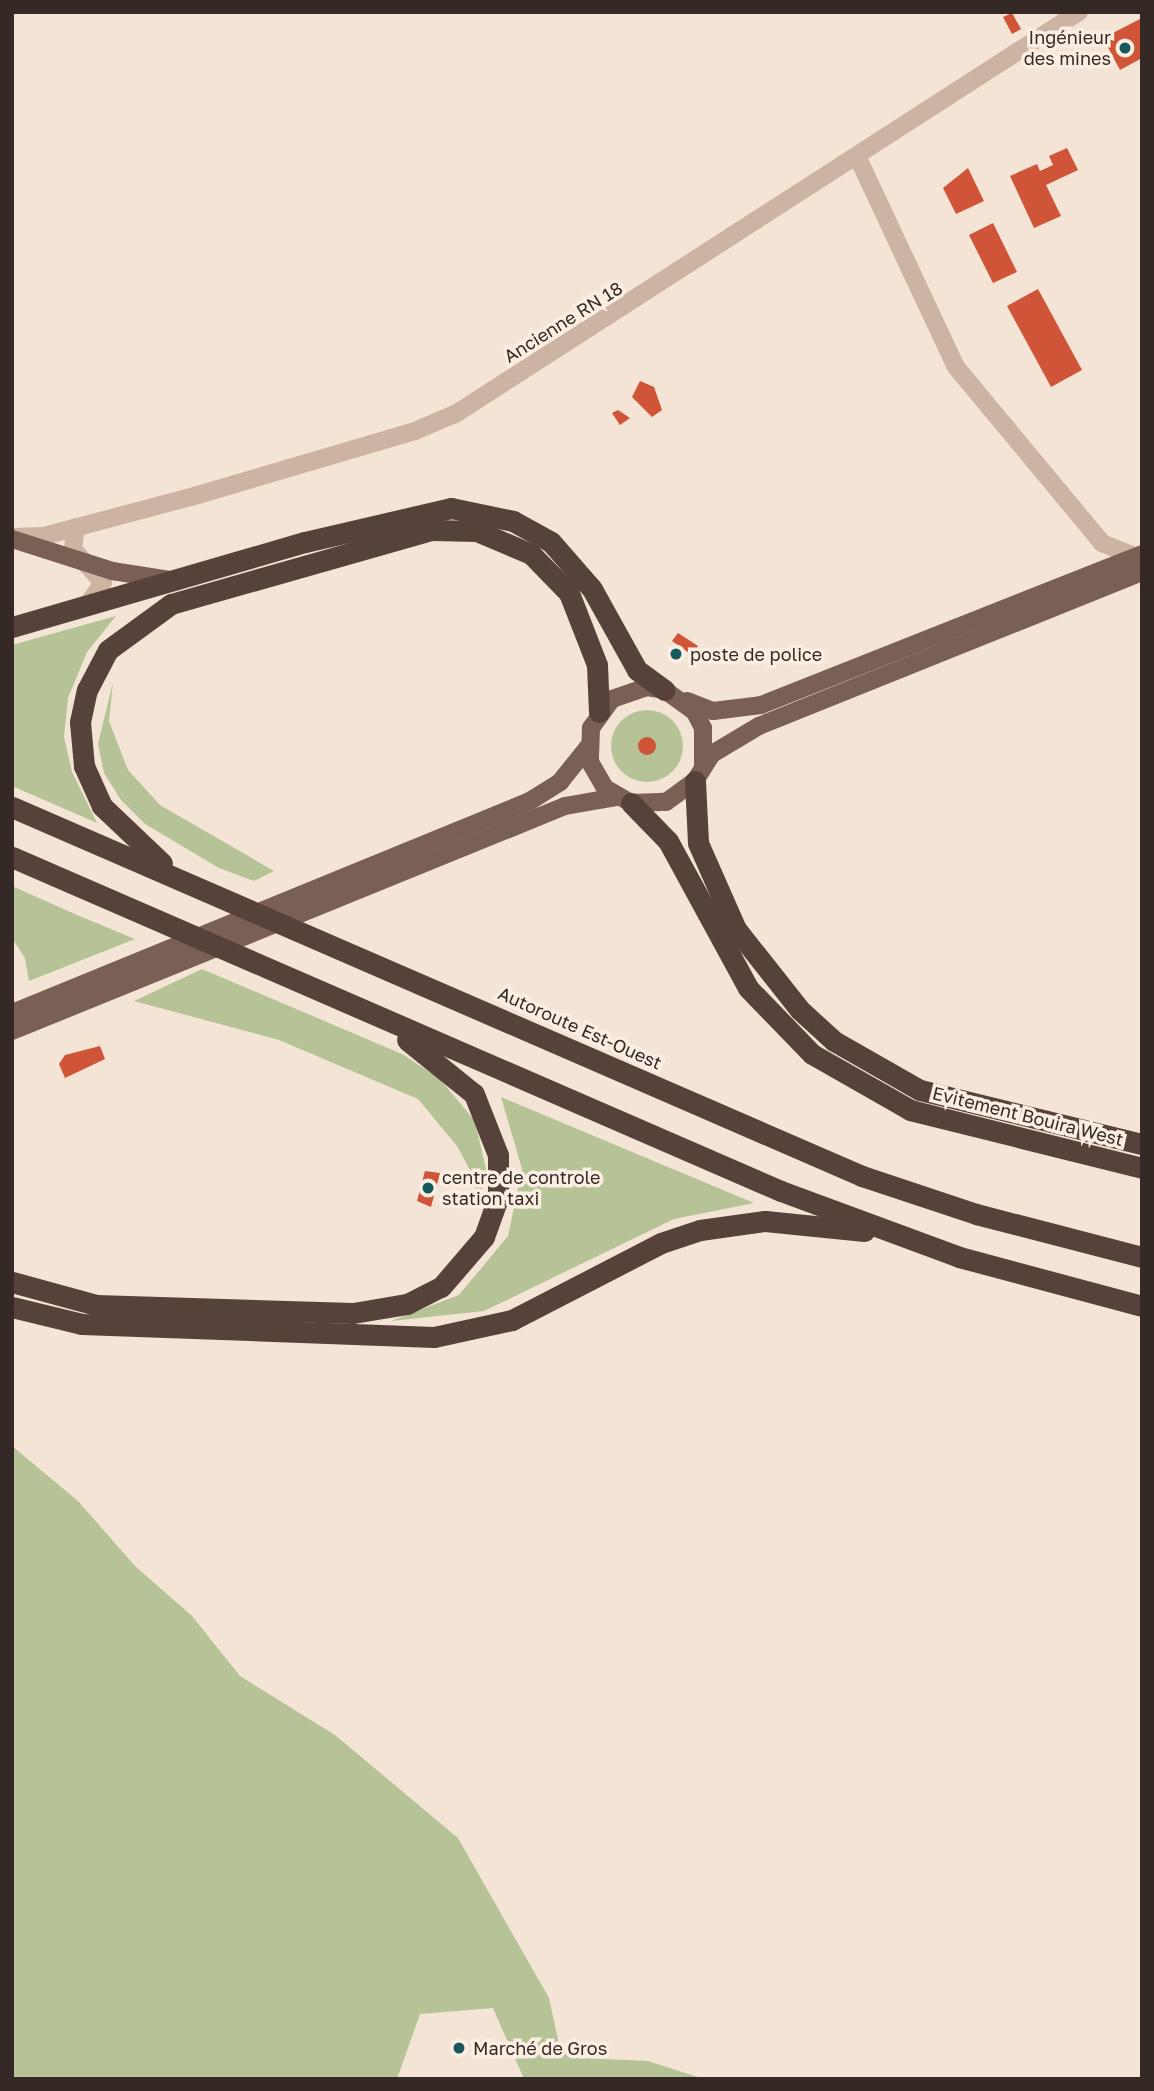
<!DOCTYPE html>
<html>
<head>
<meta charset="utf-8">
<style>
	body { margin:0 }
	#map { position:relative; width:1154px; height:2091px; overflow:hidden; background:#f3e4d6; font-family:"Golos Text",sans-serif }
	div>[style] { position:absolute }
	.green>* { inset:0; background:#b6c396 }
	.round { border-radius:50% }
	.building>* { inset:0; background:#d05437 }
	.minor>* { height:18px; margin:-9px; padding:0 9px; transform-origin:9px; border-radius:9px; background:#ccb3a2 }
	.major>* { height:18px; margin:-9px; padding:0 9px; transform-origin:9px; border-radius:9px; background:#795f54 }
	.highway>* { height:21px; margin:-10.5px; padding:0 10.5px; transform-origin:10.5px; border-radius:10.5px; background:#57423b }
	.dots>* { width:19px; height:19px; translate:-50% -50%; box-sizing:border-box; border:4px solid #faeee3; border-radius:50% }
	span { translate:-50% -50%; white-space:nowrap; text-align:center; line-height:1.15; -webkit-text-stroke:7px #faeee3; paint-order:stroke }
	.poi-label { font-size:18px; color:#352925 }
	.right { translate:-100% -50%; text-align:right }
	.left { translate:0 -50%; text-align:left }
	.street-label { font-size:18px; color:#352925 }
	.frame { position:absolute; inset:0; border:14px solid #352925; pointer-events:none }
</style>
</head>
<body>
<div id="map">
	<div class="green">
		<div style="clip-path:polygon(116px 616px,87px 652px,68px 698px,64px 737px,72px 772px,97px 823px,12px 786px,12px 645px)"></div>
		<div style="clip-path:polygon(113px 682px,109px 721px,128px 770px,160px 805px,274px 871px,254px 881px,219px 868px,145px 824px,121px 800px,104px 773px,98px 744px)"></div>
		<div class="round" style="left:611px;top:710px;width:72px;height:72px"></div>
		<div style="clip-path:polygon(12px 886px,77px 915px,135px 939px,29px 981px,25px 958px,12px 938px)"></div>
		<div style="clip-path:polygon(202px 969px,402px 1054px,439px 1078px,475px 1121px,487px 1174px,483px 1188px,475px 1192px,477px 1183px,457px 1146px,418px 1099px,279px 1040px,134px 1001px)"></div>
		<div style="clip-path:polygon(501px 1097px,754px 1203px,674px 1219px,484px 1311px,391px 1321px,459px 1295px,508px 1236px,522px 1169px)"></div>
		<div style="clip-path:polygon(12px 1446px,78px 1501px,135px 1566px,192px 1616px,240px 1676px,335px 1735px,458px 1838px,549px 1998px,559px 2044px,579px 2058px,648px 2061px,704px 2079px,524px 2079px,493px 2008px,420px 2014px,397px 2079px,12px 2079px)"></div>
	</div>
	<div class="building">
		<div style="clip-path:polygon(1012px 13px,1021px 29px,1012px 34px,1003px 17px)"></div>
		<div style="clip-path:polygon(1142px 18px,1142px 58px,1120px 70px,1103px 38px)"></div>
		<div style="clip-path:polygon(1067px 148px,1078px 170px,1046px 185px,1061px 216px,1034px 228px,1010px 176px,1037px 164px,1040px 171px,1053px 165px,1049px 156px)"></div>
		<div style="clip-path:polygon(968px 168px,984px 201px,956px 214px,943px 188px)"></div>
		<div style="clip-path:polygon(993px 223px,1017px 272px,993px 283px,969px 235px)"></div>
		<div style="clip-path:polygon(1038px 289px,1082px 370px,1051px 387px,1007px 306px)"></div>
		<div style="clip-path:polygon(640px 381px,654px 387px,662px 410px,652px 417px,632px 397px)"></div>
		<div style="clip-path:polygon(618px 410px,630px 418px,620px 425px,612px 413px)"></div>
		<div style="clip-path:polygon(678px 633px,698px 646px,692px 655px,672px 641px)"></div>
		<div class="round" style="left:638px;top:737px;width:18px;height:18px"></div>
		<div style="clip-path:polygon(100px 1046px,105px 1059px,65px 1078px,59px 1064px,65px 1055px)"></div>
		<div style="clip-path:polygon(425px 1171px,440px 1173px,431px 1207px,417px 1201px)"></div>
	</div>
	<div class="minor">
		<div style="left:858px;top:158px;width:231px;rotate:64.9deg"></div>
		<div style="left:956px;top:367px;width:229px;rotate:50.3deg"></div>
		<div style="left:1102px;top:543px;width:35px;rotate:22deg"></div>
		<div style="left:76px;top:527px;width:22px;rotate:98deg"></div>
		<div style="left:73px;top:549px;width:45px;rotate:48.6deg"></div>
		<div style="left:103px;top:583px;width:27px;rotate:126deg"></div>
		<div style="left:12px;top:537px;width:32px;rotate:-2deg"></div>
		<div style="left:44px;top:536px;width:152px;rotate:-14.9deg"></div>
		<div style="left:191px;top:497px;width:234px;rotate:-16.4deg"></div>
		<div style="left:415px;top:431px;width:46px;rotate:-23.2deg"></div>
		<div style="left:457px;top:413px;width:740px;rotate:-32.81deg"></div>
	</div>
	<div class="major">
		<div style="left:12px;top:539px;width:105px;rotate:17.7deg"></div>
		<div style="left:112px;top:571px;width:60px;rotate:8.7deg"></div>
		<div style="left:687px;top:701px;width:28px;rotate:21deg"></div>
		<div style="left:713px;top:711px;width:48px;rotate:-7.1deg"></div>
		<div style="left:761px;top:705px;width:410px;rotate:-21.6deg"></div>
		<div style="left:703px;top:765px;width:37px;rotate:-90deg"></div>
		<div style="left:703px;top:728px;width:18px;rotate:-117deg"></div>
		<div style="left:695px;top:712px;width:37px;rotate:-144deg"></div>
		<div style="left:665px;top:690px;width:18px;rotate:-171deg"></div>
		<div style="left:647px;top:687px;width:37px;rotate:161deg"></div>
		<div style="left:612px;top:699px;width:36px;rotate:126deg"></div>
		<div style="left:591px;top:728px;width:34px;rotate:92deg"></div>
		<div style="left:590px;top:762px;width:30px;rotate:60deg"></div>
		<div style="left:605px;top:788px;width:30px;rotate:30deg"></div>
		<div style="left:631px;top:803px;width:35px;rotate:-2deg"></div>
		<div style="left:666px;top:802px;width:36px;rotate:-36deg"></div>
		<div style="left:695px;top:781px;width:32px;rotate:-58deg"></div>
		<div style="left:712px;top:754px;width:55px;rotate:-30.8deg"></div>
		<div style="left:759px;top:726px;width:413px;rotate:-21.9deg"></div>
		<div style="left:12px;top:1013px;width:560px;rotate:-22.26deg"></div>
		<div style="left:530px;top:801px;width:36px;rotate:-32deg"></div>
		<div style="left:560px;top:782px;width:45px;rotate:-51.3deg"></div>
		<div style="left:12px;top:1031px;width:597px;rotate:-22.14deg"></div>
		<div style="left:565px;top:806px;width:53px;rotate:-9.8deg"></div>
	</div>
	<div class="highway">
		<div style="left:12px;top:627px;width:305px;rotate:-16.2deg"></div>
		<div style="left:305px;top:542px;width:150px;rotate:-13.1deg"></div>
		<div style="left:451px;top:508px;width:63px;rotate:11.8deg"></div>
		<div style="left:513px;top:521px;width:43px;rotate:28.9deg"></div>
		<div style="left:551px;top:542px;width:62px;rotate:48.9deg"></div>
		<div style="left:592px;top:589px;width:93px;rotate:60.9deg"></div>
		<div style="left:637px;top:670px;width:34px;rotate:36deg"></div>
		<div style="left:695px;top:781px;width:62px;rotate:87.2deg"></div>
		<div style="left:698px;top:843px;width:94px;rotate:66.2deg"></div>
		<div style="left:736px;top:929px;width:103px;rotate:51.7deg"></div>
		<div style="left:800px;top:1010px;width:46px;rotate:42.4deg"></div>
		<div style="left:834px;top:1041px;width:99px;rotate:29.7deg"></div>
		<div style="left:920px;top:1090px;width:228px;rotate:13.7deg"></div>
		<div style="left:631px;top:803px;width:53px;rotate:45.8deg"></div>
		<div style="left:668px;top:841px;width:167px;rotate:61.4deg"></div>
		<div style="left:748px;top:988px;width:92px;rotate:45.9deg"></div>
		<div style="left:812px;top:1054px;width:113px;rotate:29.7deg"></div>
		<div style="left:910px;top:1110px;width:239px;rotate:14deg"></div>
		<div style="left:12px;top:807px;width:927px;rotate:23.47deg"></div>
		<div style="left:862px;top:1176px;width:120px;rotate:18.4deg"></div>
		<div style="left:976px;top:1214px;width:171px;rotate:14.5deg"></div>
		<div style="left:12px;top:857px;width:838px;rotate:23.48deg"></div>
		<div style="left:781px;top:1191px;width:190px;rotate:20.3deg"></div>
		<div style="left:959px;top:1257px;width:189px;rotate:15deg"></div>
		<div style="left:162px;top:863px;width:83px;rotate:-136.5deg"></div>
		<div style="left:102px;top:806px;width:44px;rotate:-114.2deg"></div>
		<div style="left:84px;top:766px;width:44px;rotate:-95.2deg"></div>
		<div style="left:80px;top:722px;width:33px;rotate:-78deg"></div>
		<div style="left:87px;top:690px;width:45px;rotate:-62.3deg"></div>
		<div style="left:108px;top:650px;width:78px;rotate:-36.1deg"></div>
		<div style="left:171px;top:604px;width:270px;rotate:-15.9deg"></div>
		<div style="left:431px;top:530px;width:46px;rotate:1.2deg"></div>
		<div style="left:477px;top:531px;width:59px;rotate:23.1deg"></div>
		<div style="left:531px;top:554px;width:54px;rotate:45.7deg"></div>
		<div style="left:569px;top:593px;width:77px;rotate:68.7deg"></div>
		<div style="left:597px;top:665px;width:47px;rotate:87.6deg"></div>
		<div style="left:12px;top:1282px;width:87px;rotate:15.3deg"></div>
		<div style="left:96px;top:1305px;width:257px;rotate:1.8deg"></div>
		<div style="left:353px;top:1313px;width:55px;rotate:-9.5deg"></div>
		<div style="left:407px;top:1304px;width:38px;rotate:-27deg"></div>
		<div style="left:441px;top:1287px;width:66px;rotate:-49.3deg"></div>
		<div style="left:484px;top:1237px;width:41px;rotate:-70.3deg"></div>
		<div style="left:498px;top:1198px;width:43px;rotate:-90deg"></div>
		<div style="left:498px;top:1155px;width:66px;rotate:-111.5deg"></div>
		<div style="left:474px;top:1094px;width:86px;rotate:-141.1deg"></div>
		<div style="left:12px;top:1307px;width:72px;rotate:13.7deg"></div>
		<div style="left:82px;top:1324px;width:352px;rotate:2.1deg"></div>
		<div style="left:434px;top:1337px;width:80px;rotate:-12.3deg"></div>
		<div style="left:512px;top:1320px;width:168px;rotate:-27.3deg"></div>
		<div style="left:661px;top:1243px;width:41px;rotate:-18.4deg"></div>
		<div style="left:700px;top:1230px;width:66px;rotate:-7.9deg"></div>
		<div style="left:765px;top:1221px;width:100px;rotate:5.7deg"></div>
	</div>
	<div class="dots">
		<div style="left:1125px;top:48px;background:#17595a"></div>
		<div style="left:676px;top:654px;background:#17595a"></div>
		<div style="left:428px;top:1188px;background:#17595a"></div>
		<div style="left:459px;top:2048px;background:#17595a"></div>
	</div>
	<div class="poi-label">
		<span class="right" style="left:1111px;top:48px">Ingénieur<br>des mines</span>
		<span class="left" style="left:690px;top:654px">poste de police</span>
		<span class="left" style="left:442px;top:1188px">centre de controle<br>station taxi</span>
		<span class="left" style="left:473px;top:2048px">Marché de Gros</span>
	</div>
	<div class="street-label">
		<span style="left:563px;top:322px;rotate:-32deg">Ancienne RN 18</span>
		<span style="left:580px;top:1028px;rotate:24deg">Autoroute Est-Ouest</span>
		<span style="left:1028px;top:1116px;rotate:14deg">Evitement Bouira West</span>
	</div>
	<div class="frame"></div>
</div>
</body>
</html>
